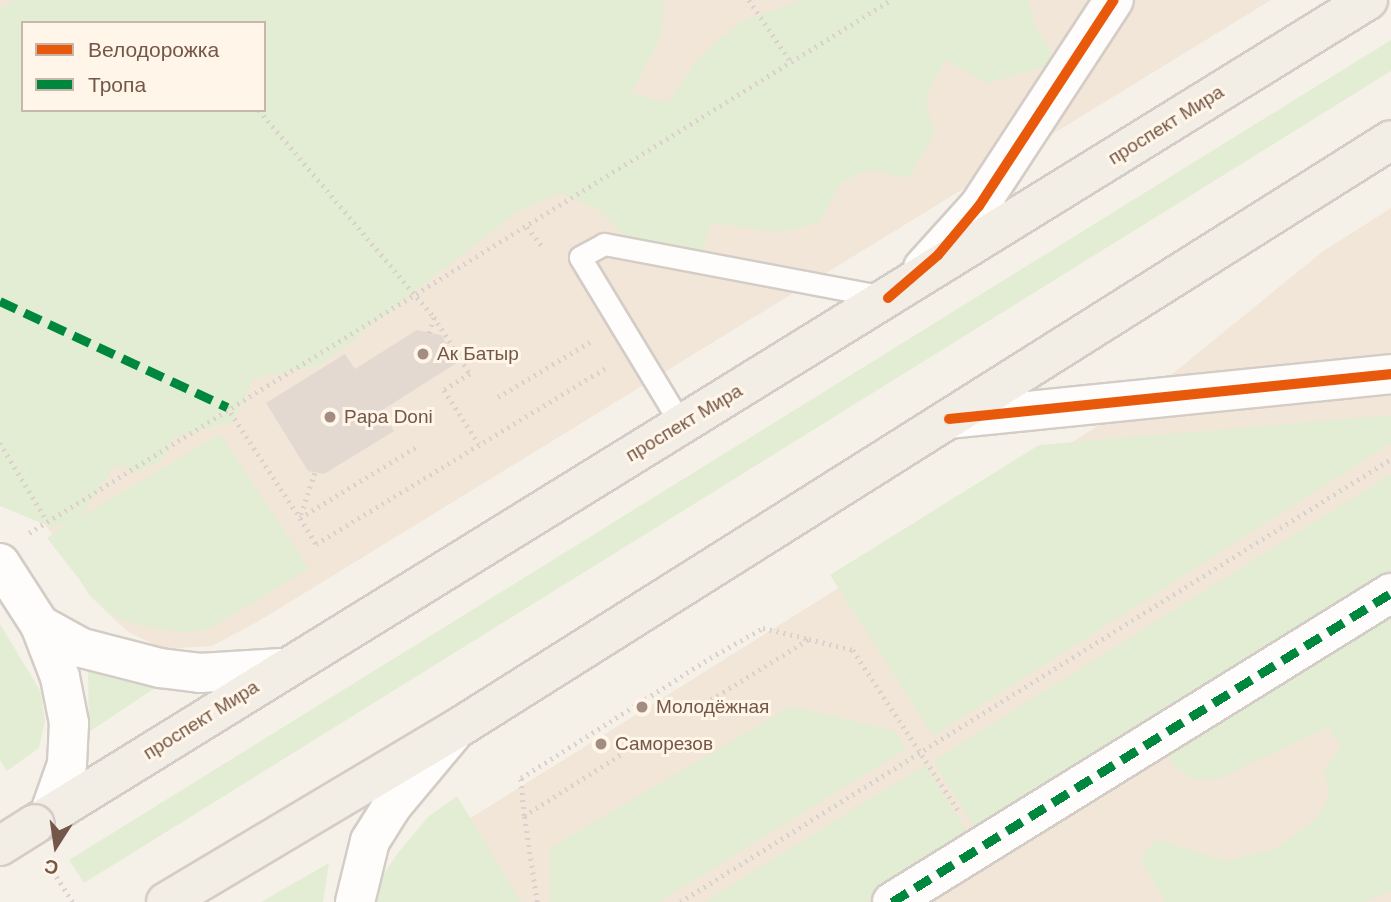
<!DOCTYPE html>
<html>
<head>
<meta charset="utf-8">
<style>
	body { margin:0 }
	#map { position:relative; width:1391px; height:902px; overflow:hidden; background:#f6f1e8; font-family:Arial,sans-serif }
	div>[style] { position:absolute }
	.residential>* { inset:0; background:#f2e6d8 }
	.green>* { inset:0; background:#e3edd3 }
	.building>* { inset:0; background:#e3d9d0 }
	.path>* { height:4.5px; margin-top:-2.25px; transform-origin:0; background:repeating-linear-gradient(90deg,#dad1cc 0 2px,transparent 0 7px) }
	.roads { filter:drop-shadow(2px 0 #d4ccc6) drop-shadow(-2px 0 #d4ccc6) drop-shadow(0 2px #d4ccc6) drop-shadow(0 -2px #d4ccc6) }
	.lane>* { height:21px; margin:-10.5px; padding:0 10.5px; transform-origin:10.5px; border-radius:10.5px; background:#fefdfc }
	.street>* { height:38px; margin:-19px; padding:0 19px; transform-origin:19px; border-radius:19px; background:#fefdfc }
	.secondary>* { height:38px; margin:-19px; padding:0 19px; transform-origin:19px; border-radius:19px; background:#fefdfc }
	.primary>* { height:38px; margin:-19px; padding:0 19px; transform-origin:19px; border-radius:19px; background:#f2ede5 }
	.bridges { filter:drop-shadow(2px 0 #d5ccc5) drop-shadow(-2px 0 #d5ccc5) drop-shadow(0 2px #d5ccc5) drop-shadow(0 -2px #d5ccc5) }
	.primary-bridge>* { height:38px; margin:-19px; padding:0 19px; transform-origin:19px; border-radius:19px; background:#f2ede5 }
	.quiet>* { height:9px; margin-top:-4.5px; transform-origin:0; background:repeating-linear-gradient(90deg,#00873e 0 18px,transparent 0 27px) }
	.cycleway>* { height:10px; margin:-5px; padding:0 5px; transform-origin:5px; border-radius:5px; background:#e8590c }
	.dots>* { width:19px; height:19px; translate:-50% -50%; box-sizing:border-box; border:4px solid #fff6e9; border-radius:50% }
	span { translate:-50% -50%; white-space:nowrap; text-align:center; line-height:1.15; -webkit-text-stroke:6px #fff6e9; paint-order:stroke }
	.street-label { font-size:19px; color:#745748 }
	.poi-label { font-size:19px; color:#745748 }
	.left { translate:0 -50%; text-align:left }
	.legend { position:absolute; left:21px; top:21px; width:245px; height:91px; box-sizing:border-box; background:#fff6e9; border:2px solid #c7b6a9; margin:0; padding:9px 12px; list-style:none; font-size:21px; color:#745748 }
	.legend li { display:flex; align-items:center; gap:14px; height:35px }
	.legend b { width:35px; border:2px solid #c7b6a9 }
	.north { position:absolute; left:21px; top:811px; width:70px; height:70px; -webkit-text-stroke:5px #fff6e9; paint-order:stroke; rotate:192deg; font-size:19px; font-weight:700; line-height:28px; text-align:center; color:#745748 }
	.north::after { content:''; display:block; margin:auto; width:24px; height:32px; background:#745748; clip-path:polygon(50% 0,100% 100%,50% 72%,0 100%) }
</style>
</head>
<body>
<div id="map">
	<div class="residential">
		<div style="clip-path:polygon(evenodd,0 0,1271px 0,259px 621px,212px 646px,163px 649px,128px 632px,89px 595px,0 451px,0 0,23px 23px,264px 23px,264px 110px,23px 110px,23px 23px)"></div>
		<div style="clip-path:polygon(1391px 208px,1391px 902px,401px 902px,429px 844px,1144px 397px,1322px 252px)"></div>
	</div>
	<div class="green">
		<div style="clip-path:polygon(evenodd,13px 0,664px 0,661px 37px,631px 93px,668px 103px,696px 61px,740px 22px,802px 0,1028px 0,1036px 28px,1059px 63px,987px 83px,945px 60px,926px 96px,934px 136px,908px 178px,867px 170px,841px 183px,819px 223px,778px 232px,711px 223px,700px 266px,629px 239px,597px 209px,559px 193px,517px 212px,321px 365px,253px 379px,233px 422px,173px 438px,162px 461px,136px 473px,126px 466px,113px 468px,80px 517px,220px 434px,309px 568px,210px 629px,185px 633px,138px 625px,112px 615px,96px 601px,47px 538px,71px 522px,53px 528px,0 506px,0 10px,13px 0,23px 23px,264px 23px,264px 110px,23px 110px,23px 23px)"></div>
		<div style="clip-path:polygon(1391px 40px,1391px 71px,84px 883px,69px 860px)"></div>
		<div style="clip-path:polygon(1391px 415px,1391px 443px,933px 736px,830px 575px,1039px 445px)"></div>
		<div style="clip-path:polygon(1391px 474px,1391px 891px,1363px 902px,1165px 902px,1141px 859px,1155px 839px,1227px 861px,1277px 848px,1317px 818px,1329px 796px,1324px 769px,1342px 746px,1328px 727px,1218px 779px,1192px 779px,1170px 763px,1172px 738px,978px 833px,933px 761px)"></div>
		<div style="clip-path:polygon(0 624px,41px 692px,45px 721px,39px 748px,7px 771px,0 760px)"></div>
		<div style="clip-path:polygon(88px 669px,116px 679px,155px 688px,89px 732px)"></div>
		<div style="clip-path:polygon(791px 706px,895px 731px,906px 749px,659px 902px,550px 902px,550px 848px)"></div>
		<div style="clip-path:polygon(925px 765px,971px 838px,868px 902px,704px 902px)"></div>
		<div style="clip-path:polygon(457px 796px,521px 902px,377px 902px,381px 878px,397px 854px,428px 817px)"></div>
		<div style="clip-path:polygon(329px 863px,323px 902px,261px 902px)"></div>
	</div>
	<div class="building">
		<div style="clip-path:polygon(417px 330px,441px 335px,458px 362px,381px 411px,394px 431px,324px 474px,308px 471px,266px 403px,345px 354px,355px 369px)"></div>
	</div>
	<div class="path">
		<div style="left:749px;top:0;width:75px;rotate:55.9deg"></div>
		<div style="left:259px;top:110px;width:271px;rotate:49.8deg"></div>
		<div style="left:434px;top:317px;width:67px;rotate:57.7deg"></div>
		<div style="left:470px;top:374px;width:31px;rotate:148deg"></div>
		<div style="left:444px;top:390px;width:64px;rotate:57.1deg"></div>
		<div style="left:527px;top:227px;width:28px;rotate:51deg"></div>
		<div style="left:429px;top:333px;width:17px;rotate:-73deg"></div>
		<div style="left:498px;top:397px;width:107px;rotate:-30.9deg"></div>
		<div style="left:227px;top:407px;width:133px;rotate:56.7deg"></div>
		<div style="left:300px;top:518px;width:140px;rotate:-31.5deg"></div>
		<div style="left:0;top:443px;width:91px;rotate:58.9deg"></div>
		<div style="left:315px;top:473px;width:47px;rotate:108.4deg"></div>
		<div style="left:300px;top:518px;width:31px;rotate:58deg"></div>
		<div style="left:316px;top:544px;width:341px;rotate:-31.3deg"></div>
		<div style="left:29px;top:533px;width:1013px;rotate:-31.73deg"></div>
		<div style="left:699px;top:707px;width:129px;rotate:-31.7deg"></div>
		<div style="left:809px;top:639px;width:45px;rotate:14deg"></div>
		<div style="left:853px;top:650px;width:191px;rotate:56.7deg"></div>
		<div style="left:524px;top:816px;width:38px;rotate:-95deg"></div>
		<div style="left:521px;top:778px;width:224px;rotate:-32.4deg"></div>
		<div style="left:710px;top:658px;width:61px;rotate:-29.5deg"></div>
		<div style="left:763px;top:628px;width:47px;rotate:13.4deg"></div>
		<div style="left:49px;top:865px;width:44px;rotate:57deg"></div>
		<div style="left:537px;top:902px;width:87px;rotate:-98.6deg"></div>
		<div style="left:524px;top:816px;width:117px;rotate:-32.5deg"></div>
		<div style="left:680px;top:902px;width:838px;rotate:-31.93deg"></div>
	</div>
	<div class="roads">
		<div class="lane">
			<div style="left:681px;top:424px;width:195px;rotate:-121.2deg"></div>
			<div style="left:580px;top:257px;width:27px;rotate:-28deg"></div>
			<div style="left:604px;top:244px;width:286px;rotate:10.7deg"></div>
		</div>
		<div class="street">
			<div style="left:923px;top:268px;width:84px;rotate:-47.9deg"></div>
			<div style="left:979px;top:206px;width:246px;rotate:-56.8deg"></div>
			<div style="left:949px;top:419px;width:444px;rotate:-5.8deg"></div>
			<div style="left:892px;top:902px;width:587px;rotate:-31.77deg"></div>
		</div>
		<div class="secondary">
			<div style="left:0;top:563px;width:74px;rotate:57.2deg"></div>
			<div style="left:40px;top:625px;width:56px;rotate:69deg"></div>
			<div style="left:60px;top:677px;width:47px;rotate:78.9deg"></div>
			<div style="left:69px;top:723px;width:41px;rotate:92.8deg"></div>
			<div style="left:67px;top:764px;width:54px;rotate:109.4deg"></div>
			<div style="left:40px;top:625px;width:48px;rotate:28.7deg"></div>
			<div style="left:82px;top:648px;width:81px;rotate:14.4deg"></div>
			<div style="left:160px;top:668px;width:40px;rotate:7.1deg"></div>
			<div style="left:200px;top:673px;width:82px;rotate:-3.5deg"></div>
			<div style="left:355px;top:902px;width:63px;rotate:-76.2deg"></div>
			<div style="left:370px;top:841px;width:40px;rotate:-58deg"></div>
			<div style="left:391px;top:807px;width:95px;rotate:-50.1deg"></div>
		</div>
		<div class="primary">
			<div style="left:35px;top:824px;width:1567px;rotate:-31.72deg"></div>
			<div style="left:166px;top:902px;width:336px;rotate:-30.8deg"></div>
			<div style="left:455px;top:730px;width:1106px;rotate:-32.22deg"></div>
		</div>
	</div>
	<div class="bridges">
		<div class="primary-bridge">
			<div style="left:0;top:846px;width:41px;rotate:-32.2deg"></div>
		</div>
	</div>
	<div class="quiet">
		<div style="left:0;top:301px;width:251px;rotate:25deg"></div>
		<div style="left:892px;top:902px;width:587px;rotate:-31.77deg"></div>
	</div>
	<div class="cycleway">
		<div style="left:888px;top:298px;width:66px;rotate:-40.7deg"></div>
		<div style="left:938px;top:255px;width:64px;rotate:-50.1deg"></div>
		<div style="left:979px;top:206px;width:246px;rotate:-56.8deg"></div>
		<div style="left:949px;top:419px;width:444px;rotate:-5.8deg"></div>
	</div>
	<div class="dots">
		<div style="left:423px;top:354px;background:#a28d80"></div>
		<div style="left:330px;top:417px;background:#a28d80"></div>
		<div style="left:642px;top:707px;background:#a28d80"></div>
		<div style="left:601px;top:744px;background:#a28d80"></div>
	</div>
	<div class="street-label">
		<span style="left:1166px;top:125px;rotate:-32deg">проспект Мира</span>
		<span style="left:684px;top:423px;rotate:-31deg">проспект Мира</span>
		<span style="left:201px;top:720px;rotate:-32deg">проспект Мира</span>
	</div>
	<div class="poi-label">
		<span class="left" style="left:437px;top:354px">Ак Батыр</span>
		<span class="left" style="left:344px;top:417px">Papa Doni</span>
		<span class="left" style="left:656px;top:707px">Молодёжная</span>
		<span class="left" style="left:615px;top:744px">Саморезов</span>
	</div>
	<ul class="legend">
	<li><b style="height:9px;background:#e8590c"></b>Велодорожка</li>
	<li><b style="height:9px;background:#00873e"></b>Тропа</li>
	</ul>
	<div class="north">С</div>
</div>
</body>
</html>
